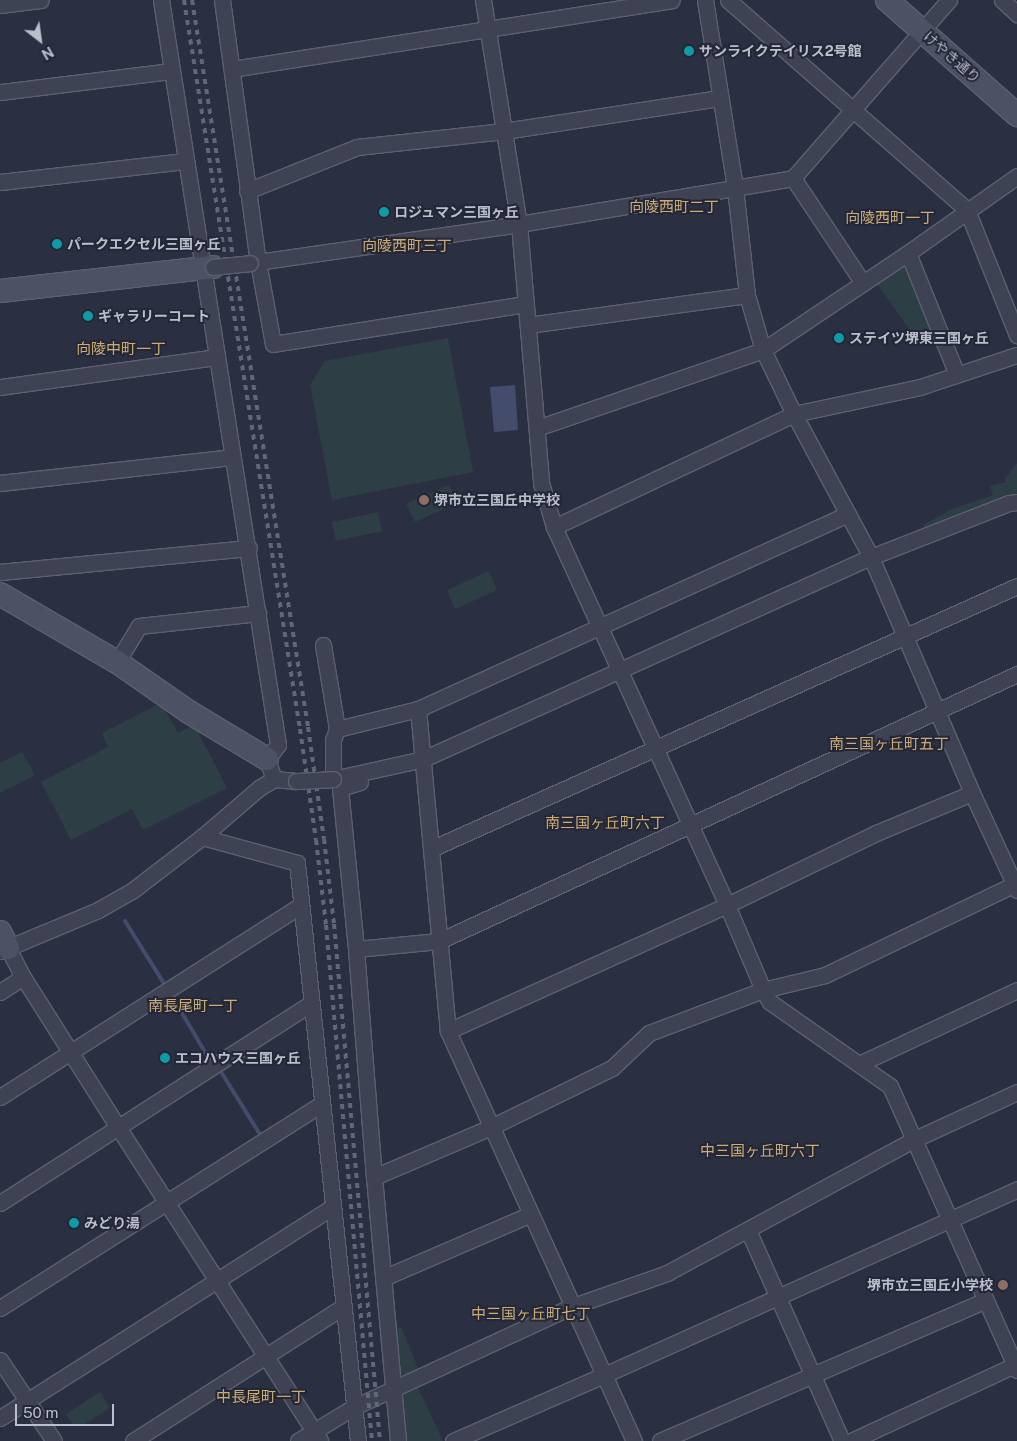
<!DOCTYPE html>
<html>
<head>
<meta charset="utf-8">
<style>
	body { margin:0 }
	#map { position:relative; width:1017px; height:1441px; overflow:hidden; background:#2a3042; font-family:"Public Sans","Noto Sans JP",sans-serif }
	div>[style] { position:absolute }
	.green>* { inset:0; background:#2d3e44 }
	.water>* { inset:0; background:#434c6b }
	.stream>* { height:4px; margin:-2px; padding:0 2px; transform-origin:2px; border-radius:2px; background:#434c6b }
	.roads { filter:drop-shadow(1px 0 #5c606f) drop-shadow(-1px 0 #5c606f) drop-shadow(0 1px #5c606f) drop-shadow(0 -1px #5c606f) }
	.street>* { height:15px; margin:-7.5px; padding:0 7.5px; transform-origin:7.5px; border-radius:7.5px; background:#3e4252 }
	.secondary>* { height:22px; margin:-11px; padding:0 11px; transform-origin:11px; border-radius:11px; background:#4d5164 }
	.rail>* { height:4px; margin-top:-2px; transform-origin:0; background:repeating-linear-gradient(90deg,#616678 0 5px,transparent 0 10px) }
	.bridges { filter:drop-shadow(1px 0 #5c606f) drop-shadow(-1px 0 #5c606f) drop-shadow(0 1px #5c606f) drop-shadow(0 -1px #5c606f) }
	.street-bridge>* { height:15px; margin:-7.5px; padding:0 7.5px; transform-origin:7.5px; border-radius:7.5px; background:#3e4252 }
	.dots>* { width:14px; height:14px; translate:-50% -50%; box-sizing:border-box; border:2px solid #232737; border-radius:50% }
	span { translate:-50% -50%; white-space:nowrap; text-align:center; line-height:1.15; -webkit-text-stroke:4px #232737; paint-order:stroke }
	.poi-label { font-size:14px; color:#bbbecb; font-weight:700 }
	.left { translate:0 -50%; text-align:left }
	.right { translate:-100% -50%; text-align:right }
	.street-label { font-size:14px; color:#bbbecb }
	.neighbourhood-label { font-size:15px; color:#cead74 }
	.north { position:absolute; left:15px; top:15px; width:50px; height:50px; -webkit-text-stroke:4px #232737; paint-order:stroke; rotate:150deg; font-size:14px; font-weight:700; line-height:20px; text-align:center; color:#bbbecb }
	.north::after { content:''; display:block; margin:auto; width:18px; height:22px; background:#bbbecb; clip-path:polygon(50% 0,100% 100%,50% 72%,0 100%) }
	.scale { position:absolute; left:15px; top:1404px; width:99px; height:22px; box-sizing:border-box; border:2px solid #bbbecb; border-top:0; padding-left:6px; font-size:15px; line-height:18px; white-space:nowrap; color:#bbbecb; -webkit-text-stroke:4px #232737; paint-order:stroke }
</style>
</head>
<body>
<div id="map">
	<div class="green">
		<div style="clip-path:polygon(902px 264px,907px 265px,935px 332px,919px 343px,876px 282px)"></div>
		<div style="clip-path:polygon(448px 338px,473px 472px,332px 500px,310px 385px,325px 361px)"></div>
		<div style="clip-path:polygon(1017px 463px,1017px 496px,925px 530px,923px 525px,952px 509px,993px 495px,990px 486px,1006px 482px,1005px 478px)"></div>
		<div style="clip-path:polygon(449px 485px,457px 503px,415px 522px,406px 504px)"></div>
		<div style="clip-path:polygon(378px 512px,382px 531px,336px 541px,332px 522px)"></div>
		<div style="clip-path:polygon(489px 571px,497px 590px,455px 609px,447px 590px)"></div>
		<div style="clip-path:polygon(161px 703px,178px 733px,192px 726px,196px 728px,227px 788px,143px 830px,132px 809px,71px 840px,41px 782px,108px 747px,102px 733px)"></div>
		<div style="clip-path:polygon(22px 752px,35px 775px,0 793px,0 763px)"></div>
		<div style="clip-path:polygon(401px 1327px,419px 1370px,402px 1378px,397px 1375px,394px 1328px)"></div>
		<div style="clip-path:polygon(416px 1383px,443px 1441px,405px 1441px,399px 1393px)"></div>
		<div style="clip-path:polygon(100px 1392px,110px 1408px,82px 1426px,80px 1423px,74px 1426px,66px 1414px)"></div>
	</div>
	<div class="water">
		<div style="clip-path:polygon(515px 385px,518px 430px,494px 432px,490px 387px)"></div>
	</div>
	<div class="stream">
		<div style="left:125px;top:921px;width:75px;rotate:58deg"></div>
		<div style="left:170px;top:993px;width:80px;rotate:59.3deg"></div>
		<div style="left:218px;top:1067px;width:81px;rotate:58.1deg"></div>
	</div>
	<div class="roads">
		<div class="street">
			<div style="left:161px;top:0;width:754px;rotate:81.07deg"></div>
			<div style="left:278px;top:745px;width:18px;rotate:128deg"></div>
			<div style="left:267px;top:759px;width:21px;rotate:71deg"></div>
			<div style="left:222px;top:0;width:264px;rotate:82.2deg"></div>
			<div style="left:258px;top:262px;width:83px;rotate:79.6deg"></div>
			<div style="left:273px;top:344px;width:256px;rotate:-9deg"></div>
			<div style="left:483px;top:0;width:227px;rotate:80.9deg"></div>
			<div style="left:519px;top:224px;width:260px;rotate:85.1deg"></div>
			<div style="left:541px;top:483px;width:46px;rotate:73.5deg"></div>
			<div style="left:554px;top:527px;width:416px;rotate:65.4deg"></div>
			<div style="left:727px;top:905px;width:92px;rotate:67deg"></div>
			<div style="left:763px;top:990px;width:14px;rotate:60deg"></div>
			<div style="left:770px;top:1002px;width:146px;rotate:35deg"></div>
			<div style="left:890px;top:1086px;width:311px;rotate:65.9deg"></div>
			<div style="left:705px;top:0;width:190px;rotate:80.9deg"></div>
			<div style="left:735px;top:188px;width:108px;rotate:83.6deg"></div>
			<div style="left:747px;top:295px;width:57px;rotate:73.8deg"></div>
			<div style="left:763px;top:350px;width:71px;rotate:64.2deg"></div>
			<div style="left:794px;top:414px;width:162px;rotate:61.7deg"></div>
			<div style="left:871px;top:557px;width:257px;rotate:66.8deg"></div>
			<div style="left:972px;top:793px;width:107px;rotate:65.1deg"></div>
			<div style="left:728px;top:0;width:318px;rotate:41.3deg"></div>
			<div style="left:967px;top:210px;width:135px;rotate:68.2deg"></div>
			<div style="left:1002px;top:0;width:21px;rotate:43deg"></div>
			<div style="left:0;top:5px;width:41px;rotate:-7deg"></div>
			<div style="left:232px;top:69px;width:445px;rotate:-8.9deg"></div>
			<div style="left:0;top:92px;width:172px;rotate:-7deg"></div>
			<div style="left:793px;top:178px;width:126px;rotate:56.3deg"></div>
			<div style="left:0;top:182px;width:186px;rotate:-6.5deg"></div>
			<div style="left:247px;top:191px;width:118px;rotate:-21.8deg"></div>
			<div style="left:357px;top:147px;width:148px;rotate:-6.2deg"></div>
			<div style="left:504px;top:131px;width:219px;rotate:-8.7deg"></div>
			<div style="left:908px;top:253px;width:131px;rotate:68.1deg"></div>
			<div style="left:250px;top:263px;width:272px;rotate:-8.2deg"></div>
			<div style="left:519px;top:224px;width:278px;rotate:-9.5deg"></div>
			<div style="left:793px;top:178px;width:237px;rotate:-48.8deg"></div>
			<div style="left:528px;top:325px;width:221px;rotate:-7.8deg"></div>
			<div style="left:0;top:387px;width:219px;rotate:-7.9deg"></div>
			<div style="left:537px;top:428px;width:239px;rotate:-19deg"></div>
			<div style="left:763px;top:350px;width:174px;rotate:-33.8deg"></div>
			<div style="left:908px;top:253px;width:133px;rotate:-35.2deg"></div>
			<div style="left:0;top:483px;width:234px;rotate:-6.4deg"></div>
			<div style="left:848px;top:514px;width:472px;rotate:155.6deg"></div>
			<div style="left:418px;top:709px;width:83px;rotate:166.1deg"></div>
			<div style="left:337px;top:729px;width:12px;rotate:110deg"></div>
			<div style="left:333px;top:740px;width:39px;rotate:90deg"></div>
			<div style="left:333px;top:779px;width:92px;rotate:-12.5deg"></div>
			<div style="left:423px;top:759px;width:491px;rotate:-24.3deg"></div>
			<div style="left:871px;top:557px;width:148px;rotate:-21.4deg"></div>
			<div style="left:1009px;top:503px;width:8px;rotate:-7deg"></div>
			<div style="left:554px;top:527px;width:265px;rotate:-25.2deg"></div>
			<div style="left:794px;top:414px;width:129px;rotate:-12.1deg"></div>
			<div style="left:920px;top:387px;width:102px;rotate:-18.3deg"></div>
			<div style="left:0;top:572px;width:250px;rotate:-5.5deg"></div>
			<div style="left:323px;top:645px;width:85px;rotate:80.5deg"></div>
			<div style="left:117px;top:662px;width:42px;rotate:-58.6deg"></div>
			<div style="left:139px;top:626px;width:120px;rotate:-6.2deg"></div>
			<div style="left:418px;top:709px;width:323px;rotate:84.7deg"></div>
			<div style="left:448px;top:1031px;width:450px;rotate:65.6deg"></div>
			<div style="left:360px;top:782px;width:21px;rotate:163deg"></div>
			<div style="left:340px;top:788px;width:162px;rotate:84.3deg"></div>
			<div style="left:356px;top:949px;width:229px;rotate:85.5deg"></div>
			<div style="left:374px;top:1177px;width:265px;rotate:84.8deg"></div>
			<div style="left:202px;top:837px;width:98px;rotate:15.3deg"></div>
			<div style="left:297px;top:863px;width:581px;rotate:83.98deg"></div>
			<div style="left:433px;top:848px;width:640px;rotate:-24.16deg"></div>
			<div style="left:8px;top:948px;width:33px;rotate:63deg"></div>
			<div style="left:23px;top:977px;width:178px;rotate:57.7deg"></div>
			<div style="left:118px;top:1127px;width:373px;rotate:57.2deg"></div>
			<div style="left:356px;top:949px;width:83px;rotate:-5.5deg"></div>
			<div style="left:439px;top:941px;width:637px;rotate:-24.79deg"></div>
			<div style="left:0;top:951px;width:106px;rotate:-22.7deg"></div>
			<div style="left:98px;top:910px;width:40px;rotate:-29.7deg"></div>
			<div style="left:133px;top:890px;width:87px;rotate:-37.5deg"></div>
			<div style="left:202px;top:837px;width:75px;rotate:-40.7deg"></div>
			<div style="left:259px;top:788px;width:17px;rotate:-31deg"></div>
			<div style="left:274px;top:779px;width:22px;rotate:5deg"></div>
			<div style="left:0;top:992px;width:27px;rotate:-33deg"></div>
			<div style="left:448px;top:1031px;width:306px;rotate:-24.3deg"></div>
			<div style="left:727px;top:905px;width:165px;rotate:-25.8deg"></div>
			<div style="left:876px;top:833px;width:104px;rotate:-22.6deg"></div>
			<div style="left:859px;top:1064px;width:174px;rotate:-25.1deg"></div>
			<div style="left:0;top:1097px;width:357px;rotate:-32.5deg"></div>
			<div style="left:374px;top:1177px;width:127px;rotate:-23.1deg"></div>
			<div style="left:491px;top:1127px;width:135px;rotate:-26deg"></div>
			<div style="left:612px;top:1068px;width:51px;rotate:-43.4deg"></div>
			<div style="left:649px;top:1033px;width:122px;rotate:-20.7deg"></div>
			<div style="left:763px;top:990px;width:64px;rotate:-13.6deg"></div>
			<div style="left:825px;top:975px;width:213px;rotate:-25.6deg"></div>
			<div style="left:0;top:1203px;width:370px;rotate:-32.7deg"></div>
			<div style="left:748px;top:1230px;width:231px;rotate:66deg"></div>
			<div style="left:383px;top:1278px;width:161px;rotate:-23.4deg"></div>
			<div style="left:0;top:1308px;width:381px;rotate:-32.4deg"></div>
			<div style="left:0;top:1360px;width:97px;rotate:56.3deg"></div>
			<div style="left:0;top:1418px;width:394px;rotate:-32.4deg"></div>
			<div style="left:133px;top:1441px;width:250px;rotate:-32.6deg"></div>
			<div style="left:298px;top:1441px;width:66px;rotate:-31.3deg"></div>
			<div style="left:354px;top:1407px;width:241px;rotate:-24.8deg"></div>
			<div style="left:573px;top:1306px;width:100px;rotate:-19.3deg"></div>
			<div style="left:667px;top:1273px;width:282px;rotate:-28.4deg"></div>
			<div style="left:915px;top:1139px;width:112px;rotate:-24.7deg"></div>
			<div style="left:453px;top:1441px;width:165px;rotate:-23.6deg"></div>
			<div style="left:604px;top:1375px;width:453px;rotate:-24.2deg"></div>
			<div style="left:660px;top:1441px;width:355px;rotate:-23.4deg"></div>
			<div style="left:851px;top:1441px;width:181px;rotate:-24.9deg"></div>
		</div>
		<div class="secondary">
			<div style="left:887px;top:0;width:174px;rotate:41.5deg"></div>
			<div style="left:0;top:291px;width:214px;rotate:-6.4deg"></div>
			<div style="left:0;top:594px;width:135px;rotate:30.2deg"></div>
			<div style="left:117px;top:662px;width:88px;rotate:34.8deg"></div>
			<div style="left:189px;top:712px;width:91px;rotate:31.1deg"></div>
			<div style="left:0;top:932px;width:18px;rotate:63deg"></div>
		</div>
	</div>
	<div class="rail">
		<div style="left:184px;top:0;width:738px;rotate:80.96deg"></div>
		<div style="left:300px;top:729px;width:112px;rotate:81.8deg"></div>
		<div style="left:316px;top:840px;width:86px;rotate:83.3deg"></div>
		<div style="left:326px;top:925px;width:518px;rotate:84.91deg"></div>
		<div style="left:192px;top:0;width:736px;rotate:80.93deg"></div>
		<div style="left:308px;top:727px;width:113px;rotate:81.9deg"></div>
		<div style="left:324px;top:839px;width:86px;rotate:83.3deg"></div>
		<div style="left:334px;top:924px;width:519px;rotate:84.92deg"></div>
	</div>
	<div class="bridges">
		<div class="street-bridge">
			<div style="left:213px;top:267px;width:37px;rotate:-6deg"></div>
			<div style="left:296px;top:781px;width:37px;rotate:-3deg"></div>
		</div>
	</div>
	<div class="dots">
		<div style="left:689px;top:51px;background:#0f9aa8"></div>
		<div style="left:384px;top:212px;background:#0f9aa8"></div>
		<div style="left:57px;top:244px;background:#0f9aa8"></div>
		<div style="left:88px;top:316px;background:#0f9aa8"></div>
		<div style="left:839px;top:338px;background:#0f9aa8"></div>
		<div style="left:424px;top:500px;background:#8d6e63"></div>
		<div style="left:165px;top:1058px;background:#0f9aa8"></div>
		<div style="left:74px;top:1223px;background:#0f9aa8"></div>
		<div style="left:1003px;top:1285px;background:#8d6e63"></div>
	</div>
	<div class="poi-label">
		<span class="left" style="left:699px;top:51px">サンライクテイリス2号館</span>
		<span class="left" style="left:394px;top:212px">ロジュマン三国ヶ丘</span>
		<span class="left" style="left:67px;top:244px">パークエクセル三国ヶ丘</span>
		<span class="left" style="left:98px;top:316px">ギャラリーコート</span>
		<span class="left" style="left:849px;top:338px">ステイツ堺東三国ヶ丘</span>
		<span class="left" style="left:434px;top:500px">堺市立三国丘中学校</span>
		<span class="left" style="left:175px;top:1058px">エコハウス三国ヶ丘</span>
		<span class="left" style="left:84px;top:1223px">みどり湯</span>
		<span class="right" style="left:993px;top:1285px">堺市立三国丘小学校</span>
	</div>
	<div class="street-label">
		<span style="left:952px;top:57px;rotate:41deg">けやき通り</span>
	</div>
	<div class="neighbourhood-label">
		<span style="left:674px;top:207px">向陵西町二丁</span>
		<span style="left:890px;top:218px">向陵西町一丁</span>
		<span style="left:407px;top:246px">向陵西町三丁</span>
		<span style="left:121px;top:349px">向陵中町一丁</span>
		<span style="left:889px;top:744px">南三国ヶ丘町五丁</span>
		<span style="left:605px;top:823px">南三国ヶ丘町六丁</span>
		<span style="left:193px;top:1006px">南長尾町一丁</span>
		<span style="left:760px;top:1151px">中三国ヶ丘町六丁</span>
		<span style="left:531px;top:1314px">中三国ヶ丘町七丁</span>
		<span style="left:261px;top:1397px">中長尾町一丁</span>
	</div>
	<div class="north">N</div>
	<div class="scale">50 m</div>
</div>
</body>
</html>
